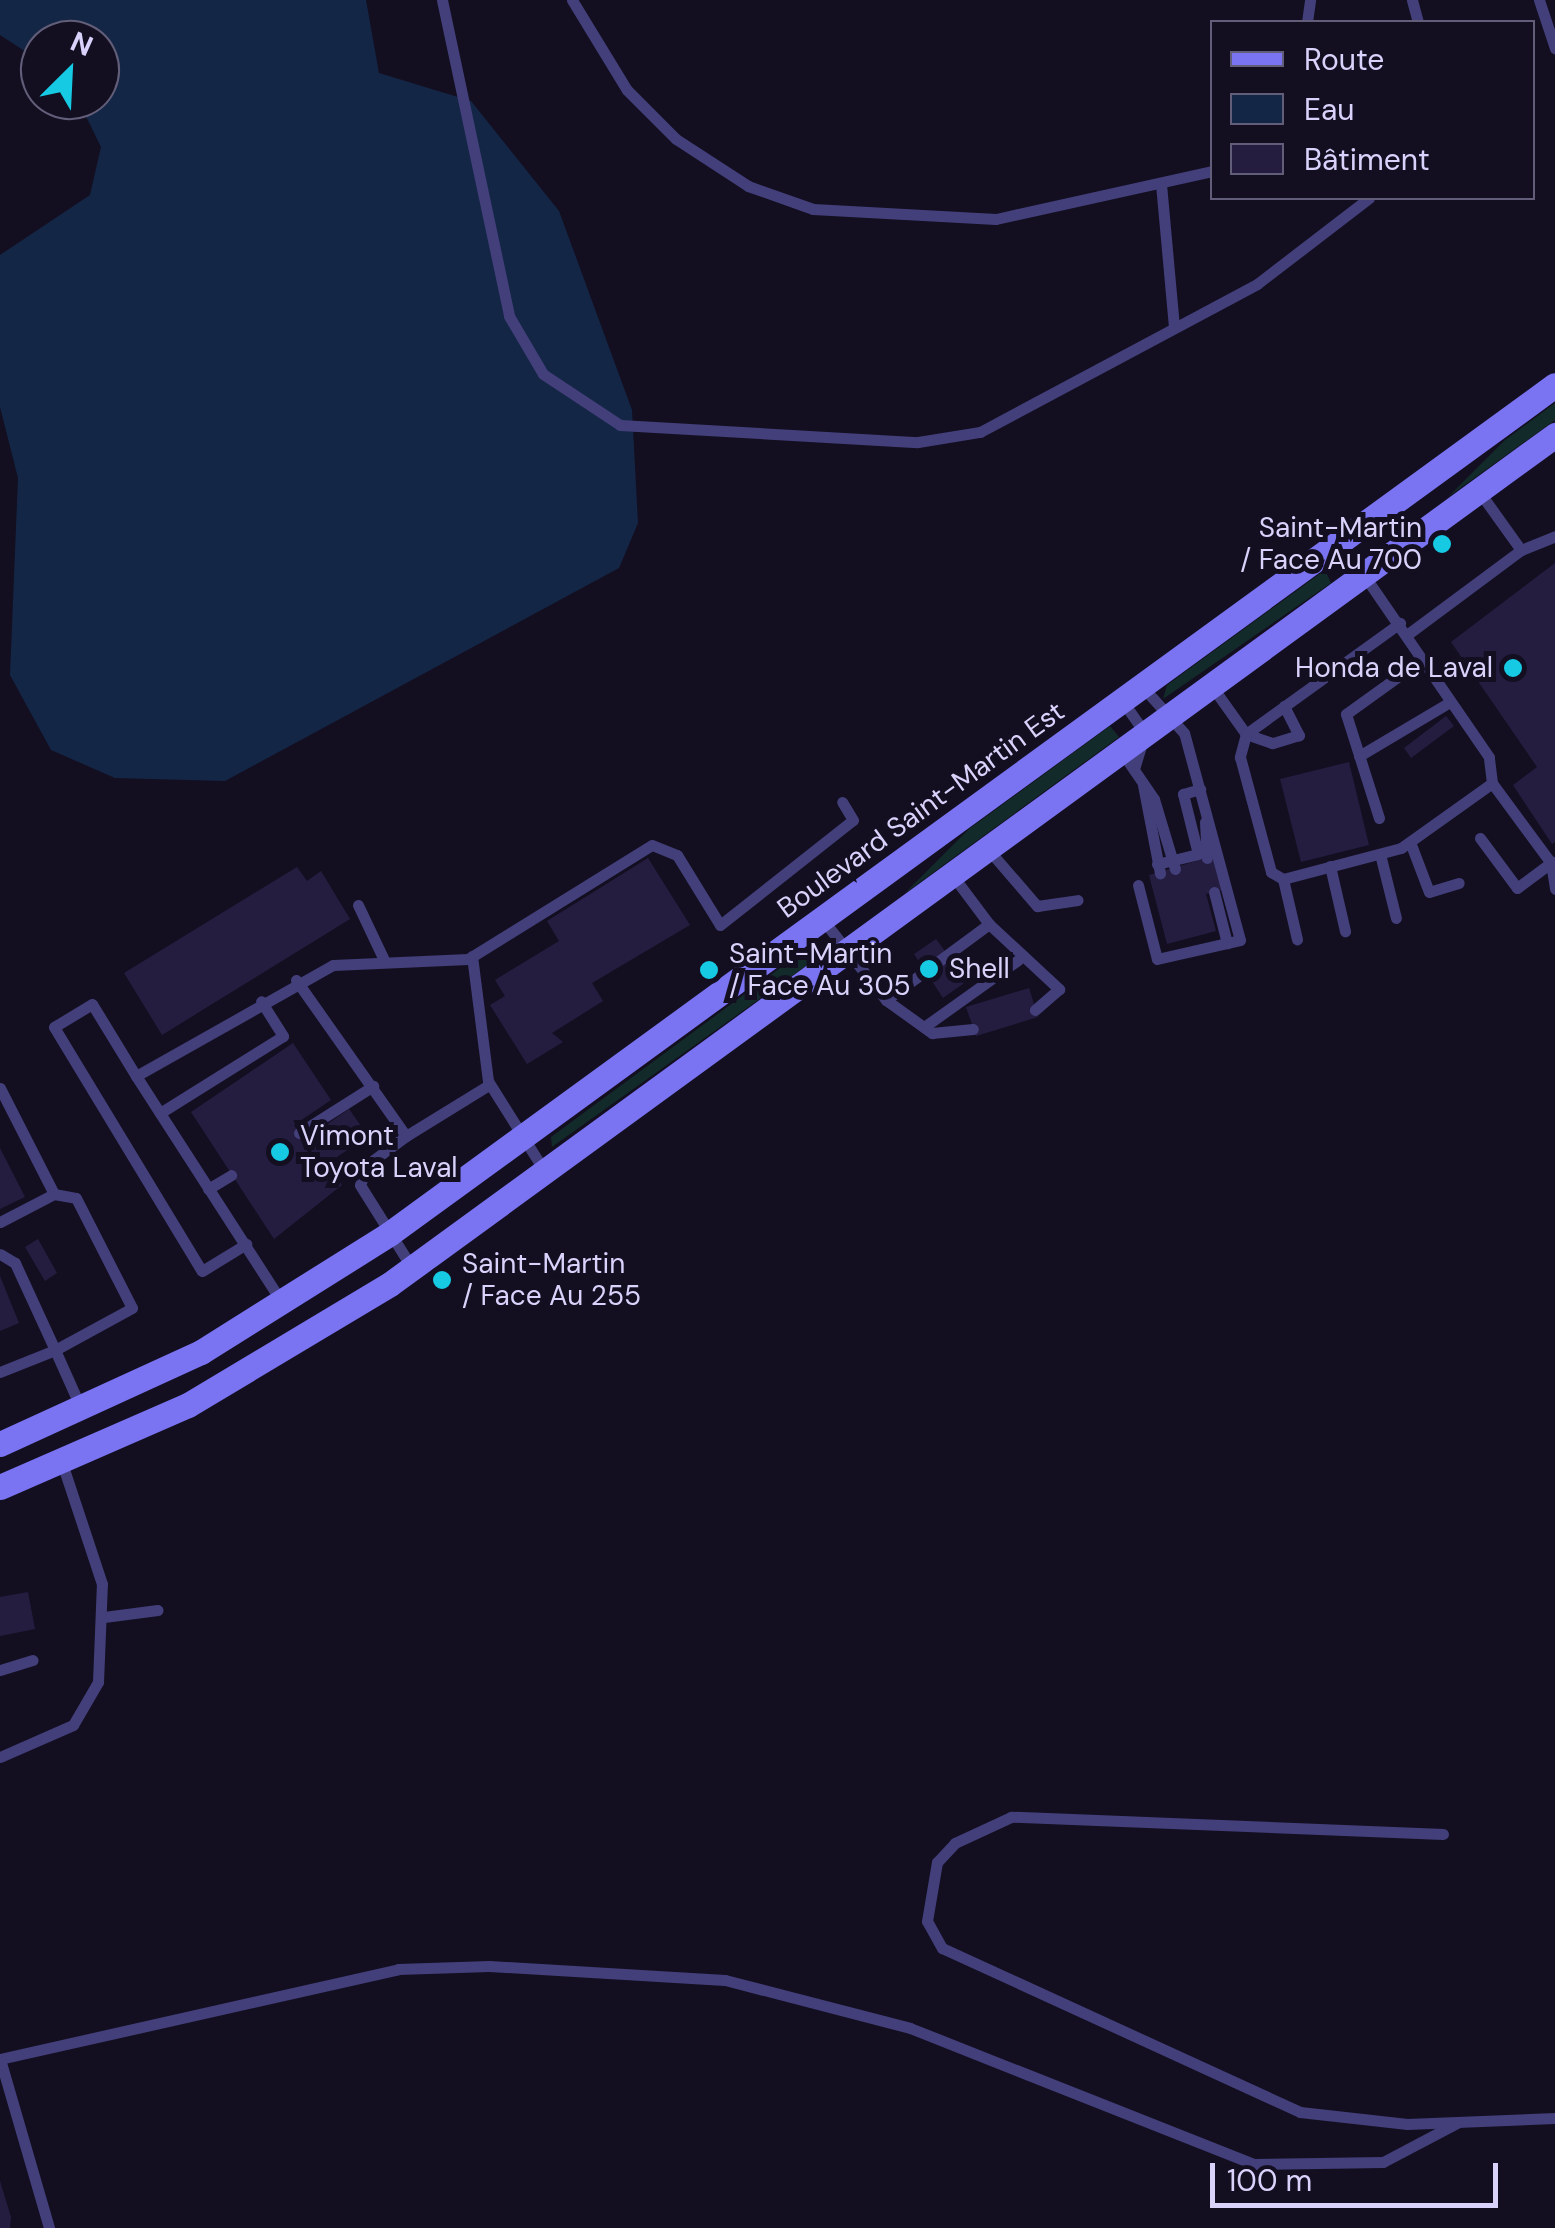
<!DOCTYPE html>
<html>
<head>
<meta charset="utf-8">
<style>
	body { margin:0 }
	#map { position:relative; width:1555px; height:2228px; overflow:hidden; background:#130f21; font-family:"DM Sans",sans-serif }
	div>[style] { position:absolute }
	.green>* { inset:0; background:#132a2a }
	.water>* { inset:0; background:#142646 }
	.building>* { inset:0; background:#251d40 }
	.lane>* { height:11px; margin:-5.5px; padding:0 5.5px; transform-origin:5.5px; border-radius:5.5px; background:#433f7b }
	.secondary>* { height:25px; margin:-12.5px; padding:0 12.5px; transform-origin:12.5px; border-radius:12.5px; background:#7a73f2 }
	.dots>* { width:28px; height:28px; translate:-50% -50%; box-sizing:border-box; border:5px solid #130f21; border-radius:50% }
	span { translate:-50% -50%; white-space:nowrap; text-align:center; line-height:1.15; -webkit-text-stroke:10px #130f21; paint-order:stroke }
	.poi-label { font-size:28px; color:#d9d3fb }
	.right { translate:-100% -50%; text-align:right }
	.left { translate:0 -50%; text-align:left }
	.street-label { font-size:28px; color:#d9d3fb }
	.legend { position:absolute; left:1210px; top:20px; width:325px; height:180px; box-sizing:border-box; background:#130f21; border:2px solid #625d78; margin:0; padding:12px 18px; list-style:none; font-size:30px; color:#d9d3fb }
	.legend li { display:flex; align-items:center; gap:20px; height:50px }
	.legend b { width:50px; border:2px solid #625d78 }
	.north { position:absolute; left:20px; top:20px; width:100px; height:100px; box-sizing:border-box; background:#130f21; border:2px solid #625d78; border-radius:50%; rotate:24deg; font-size:28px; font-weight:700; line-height:40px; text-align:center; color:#d9d3fb }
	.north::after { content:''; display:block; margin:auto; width:35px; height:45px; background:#16cae4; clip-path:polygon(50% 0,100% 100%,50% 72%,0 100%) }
	.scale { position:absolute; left:1210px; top:2163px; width:288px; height:45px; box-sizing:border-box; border:5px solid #d9d3fb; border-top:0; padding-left:12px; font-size:30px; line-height:35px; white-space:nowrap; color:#d9d3fb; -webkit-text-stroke:8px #130f21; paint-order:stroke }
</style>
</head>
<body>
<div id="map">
	<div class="green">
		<div style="clip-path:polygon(1555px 403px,1555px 420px,1448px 497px,1505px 440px)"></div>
		<div style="clip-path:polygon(1325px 570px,1331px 583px,1163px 699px,1167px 685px)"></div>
		<div style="clip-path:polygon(1110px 726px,1119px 737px,905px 893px,969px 829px)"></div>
		<div style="clip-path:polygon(803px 951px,810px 963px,552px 1147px,551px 1137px)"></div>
	</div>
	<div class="water">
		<div style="clip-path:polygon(0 0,366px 0,379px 73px,471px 101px,559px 211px,632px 410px,638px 523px,619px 568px,225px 781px,115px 778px,51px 750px,10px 675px,18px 478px,0 407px,0 255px,90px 195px,101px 147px,78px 100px,100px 100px,100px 40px,40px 40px,40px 61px,0 35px)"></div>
	</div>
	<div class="building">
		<div style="clip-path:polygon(1555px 563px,1555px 842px,1552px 844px,1513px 785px,1537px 767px,1451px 642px)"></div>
		<div style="clip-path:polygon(1446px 716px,1454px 726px,1411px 758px,1404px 748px)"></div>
		<div style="clip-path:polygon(1349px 762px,1369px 845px,1301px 862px,1280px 779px)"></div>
		<div style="clip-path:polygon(1213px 856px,1222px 890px,1206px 894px,1216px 931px,1167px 944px,1149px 875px)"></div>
		<div style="clip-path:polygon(648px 858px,690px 925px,592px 983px,603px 1001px,552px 1033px,563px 1042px,527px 1064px,490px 1005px,505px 996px,495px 980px,559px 941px,547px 921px)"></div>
		<div style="clip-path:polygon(297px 867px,307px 881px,321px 871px,350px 919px,162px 1035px,124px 973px)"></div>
		<div style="clip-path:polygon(936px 939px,967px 981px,943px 998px,914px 954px)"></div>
		<div style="clip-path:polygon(1029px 988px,1038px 1017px,976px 1036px,966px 1007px)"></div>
		<div style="clip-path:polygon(293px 1043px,331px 1100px,294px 1125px,303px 1141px,349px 1109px,368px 1136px,328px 1163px,342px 1185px,274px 1239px,191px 1112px)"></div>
		<div style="clip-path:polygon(0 1148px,25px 1197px,0 1209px)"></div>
		<div style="clip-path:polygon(38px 1239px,57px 1273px,45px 1281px,25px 1247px)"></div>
		<div style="clip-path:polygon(0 1276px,19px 1323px,0 1331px)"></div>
		<div style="clip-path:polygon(28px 1592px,35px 1629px,0 1636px,0 1597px)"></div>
		<div style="clip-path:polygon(0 2181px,11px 2217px,10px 2228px,0 2228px)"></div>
	</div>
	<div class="lane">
		<div style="left:442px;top:0;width:323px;rotate:78deg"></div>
		<div style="left:509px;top:316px;width:67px;rotate:59.6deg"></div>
		<div style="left:543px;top:374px;width:92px;rotate:33.5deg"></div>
		<div style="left:620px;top:425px;width:298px;rotate:3.3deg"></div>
		<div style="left:918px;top:442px;width:63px;rotate:-9.2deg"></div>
		<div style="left:980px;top:432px;width:314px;rotate:-28.1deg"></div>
		<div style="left:1257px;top:284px;width:141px;rotate:-37.5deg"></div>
		<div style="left:572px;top:0;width:105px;rotate:58.6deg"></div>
		<div style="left:627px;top:90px;width:69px;rotate:45deg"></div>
		<div style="left:676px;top:139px;width:86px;rotate:33.1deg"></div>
		<div style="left:748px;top:186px;width:69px;rotate:19.5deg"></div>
		<div style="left:813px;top:209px;width:183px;rotate:3.1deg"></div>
		<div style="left:996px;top:219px;width:221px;rotate:-12.5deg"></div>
		<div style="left:1412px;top:0;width:23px;rotate:75deg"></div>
		<div style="left:1539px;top:0;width:51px;rotate:71.6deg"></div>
		<div style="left:1307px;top:22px;width:22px;rotate:-82deg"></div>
		<div style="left:1161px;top:184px;width:144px;rotate:84.8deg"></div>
		<div style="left:1478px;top:490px;width:74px;rotate:54.4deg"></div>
		<div style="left:1408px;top:634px;width:141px;rotate:-36.6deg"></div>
		<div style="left:1521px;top:550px;width:37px;rotate:-22deg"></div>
		<div style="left:1211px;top:685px;width:60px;rotate:54.5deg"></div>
		<div style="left:1246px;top:734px;width:190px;rotate:-35.8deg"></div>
		<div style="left:1121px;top:699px;width:42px;rotate:54.8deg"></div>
		<div style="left:1145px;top:733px;width:38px;rotate:107deg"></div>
		<div style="left:1284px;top:706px;width:33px;rotate:63deg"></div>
		<div style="left:1299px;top:735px;width:28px;rotate:163deg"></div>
		<div style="left:1272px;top:743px;width:28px;rotate:-161deg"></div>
		<div style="left:1246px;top:734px;width:24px;rotate:105deg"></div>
		<div style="left:1240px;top:757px;width:119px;rotate:74.9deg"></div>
		<div style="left:1271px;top:872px;width:14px;rotate:30deg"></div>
		<div style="left:1283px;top:879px;width:122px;rotate:-14.7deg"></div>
		<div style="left:1401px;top:848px;width:112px;rotate:-35.5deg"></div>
		<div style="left:1492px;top:783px;width:26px;rotate:-97deg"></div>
		<div style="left:1489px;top:757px;width:265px;rotate:-124.5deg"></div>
		<div style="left:1121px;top:751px;width:58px;rotate:55.5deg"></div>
		<div style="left:1154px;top:799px;width:73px;rotate:73.3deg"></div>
		<div style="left:1359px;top:756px;width:106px;rotate:-30.7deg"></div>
		<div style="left:1492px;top:783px;width:99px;rotate:53.6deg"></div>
		<div style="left:1551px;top:863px;width:26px;rotate:81deg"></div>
		<div style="left:1143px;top:785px;width:90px;rotate:79.1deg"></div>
		<div style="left:1379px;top:818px;width:109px;rotate:-107.6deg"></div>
		<div style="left:1346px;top:714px;width:92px;rotate:-35.8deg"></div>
		<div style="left:1205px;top:822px;width:36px;rotate:87deg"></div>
		<div style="left:1480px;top:838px;width:62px;rotate:53.5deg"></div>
		<div style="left:1517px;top:888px;width:44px;rotate:-36.6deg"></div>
		<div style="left:1410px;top:842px;width:53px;rotate:69.2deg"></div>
		<div style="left:1429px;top:892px;width:31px;rotate:-17deg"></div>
		<div style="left:987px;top:848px;width:77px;rotate:49.2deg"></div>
		<div style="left:1037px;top:906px;width:41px;rotate:-8.3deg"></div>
		<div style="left:1380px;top:854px;width:66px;rotate:76deg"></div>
		<div style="left:1157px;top:864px;width:42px;rotate:-13.7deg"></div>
		<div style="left:1198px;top:854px;width:62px;rotate:-104deg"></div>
		<div style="left:1183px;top:794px;width:18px;rotate:-16deg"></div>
		<div style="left:1330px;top:866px;width:67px;rotate:77deg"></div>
		<div style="left:1283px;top:879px;width:62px;rotate:76.9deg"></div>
		<div style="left:1138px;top:885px;width:76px;rotate:75.6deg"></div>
		<div style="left:1157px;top:959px;width:85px;rotate:-12.9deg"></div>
		<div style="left:1240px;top:940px;width:214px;rotate:-105.1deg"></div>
		<div style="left:1184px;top:733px;width:64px;rotate:-131.9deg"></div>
		<div style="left:1214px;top:892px;width:53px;rotate:75.7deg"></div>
		<div style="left:358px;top:905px;width:63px;rotate:64.7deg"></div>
		<div style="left:823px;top:920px;width:102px;rotate:51.8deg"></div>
		<div style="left:886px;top:1000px;width:128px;rotate:-36.4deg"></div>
		<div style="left:989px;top:924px;width:60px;rotate:-126.9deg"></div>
		<div style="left:989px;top:924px;width:96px;rotate:42.9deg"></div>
		<div style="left:1059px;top:989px;width:32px;rotate:139deg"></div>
		<div style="left:472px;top:956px;width:126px;rotate:82.7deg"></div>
		<div style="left:488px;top:1081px;width:107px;rotate:57.9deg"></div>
		<div style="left:296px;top:980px;width:191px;rotate:54.8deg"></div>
		<div style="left:406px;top:1136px;width:47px;rotate:143.6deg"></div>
		<div style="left:368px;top:1164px;width:22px;rotate:111deg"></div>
		<div style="left:360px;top:1185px;width:98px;rotate:57.9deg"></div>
		<div style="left:886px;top:1000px;width:57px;rotate:35.7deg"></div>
		<div style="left:932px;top:1033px;width:41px;rotate:-5.6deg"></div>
		<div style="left:924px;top:1027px;width:115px;rotate:-35.5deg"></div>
		<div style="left:136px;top:1076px;width:84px;rotate:-121.4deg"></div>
		<div style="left:92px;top:1004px;width:44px;rotate:148.8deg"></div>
		<div style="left:54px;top:1027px;width:285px;rotate:58.8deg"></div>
		<div style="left:202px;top:1271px;width:52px;rotate:-31.5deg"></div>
		<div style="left:0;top:1088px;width:119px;rotate:63deg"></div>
		<div style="left:54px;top:1194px;width:22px;rotate:10deg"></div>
		<div style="left:76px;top:1198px;width:123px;rotate:63deg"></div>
		<div style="left:132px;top:1308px;width:88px;rotate:151.4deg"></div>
		<div style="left:55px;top:1350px;width:96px;rotate:-114.7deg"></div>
		<div style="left:15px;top:1263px;width:17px;rotate:-149deg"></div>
		<div style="left:160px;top:1113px;width:145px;rotate:-32deg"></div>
		<div style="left:283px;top:1036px;width:41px;rotate:-122.2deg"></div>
		<div style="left:299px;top:1133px;width:88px;rotate:-32.4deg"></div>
		<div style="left:406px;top:1136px;width:97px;rotate:-31.6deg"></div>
		<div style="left:208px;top:1189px;width:27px;rotate:-31deg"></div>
		<div style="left:0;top:1222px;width:61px;rotate:-27.4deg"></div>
		<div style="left:283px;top:1304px;width:271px;rotate:-122.8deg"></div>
		<div style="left:136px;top:1076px;width:226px;rotate:-29.4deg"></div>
		<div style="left:333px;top:965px;width:135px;rotate:-2.5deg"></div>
		<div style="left:468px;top:959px;width:216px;rotate:-31.8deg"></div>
		<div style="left:652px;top:845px;width:27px;rotate:22deg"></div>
		<div style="left:677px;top:855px;width:82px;rotate:58.4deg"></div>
		<div style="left:720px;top:925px;width:169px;rotate:-38.3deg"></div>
		<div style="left:853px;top:820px;width:21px;rotate:-121deg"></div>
		<div style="left:0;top:1372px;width:59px;rotate:-21.8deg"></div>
		<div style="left:55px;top:1350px;width:61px;rotate:65.9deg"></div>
		<div style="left:104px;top:1617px;width:54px;rotate:-7.4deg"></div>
		<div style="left:0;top:1670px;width:34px;rotate:-17deg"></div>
		<div style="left:0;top:1757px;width:80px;rotate:-23.7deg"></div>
		<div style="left:73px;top:1725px;width:50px;rotate:-59.8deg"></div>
		<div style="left:98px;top:1682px;width:98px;rotate:-87.7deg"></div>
		<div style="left:102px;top:1584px;width:127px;rotate:-108.3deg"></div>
		<div style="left:1443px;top:1834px;width:432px;rotate:-177.7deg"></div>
		<div style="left:1011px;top:1817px;width:62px;rotate:155.1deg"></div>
		<div style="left:955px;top:1843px;width:26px;rotate:133deg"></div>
		<div style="left:937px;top:1862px;width:60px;rotate:99.6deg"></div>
		<div style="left:927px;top:1921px;width:31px;rotate:61deg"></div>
		<div style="left:942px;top:1948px;width:394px;rotate:24.6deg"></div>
		<div style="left:1300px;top:2112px;width:108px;rotate:6.4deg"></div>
		<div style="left:1407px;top:2124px;width:148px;rotate:-2.3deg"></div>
		<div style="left:0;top:2059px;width:408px;rotate:-12.7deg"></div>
		<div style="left:398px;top:1969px;width:91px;rotate:-1.9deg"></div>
		<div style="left:489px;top:1966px;width:236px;rotate:3.4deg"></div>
		<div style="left:725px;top:1980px;width:191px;rotate:14.5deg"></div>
		<div style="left:910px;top:2028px;width:370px;rotate:21.6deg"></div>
		<div style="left:1254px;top:2164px;width:129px;rotate:-0.9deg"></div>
		<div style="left:1383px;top:2162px;width:86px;rotate:-27.8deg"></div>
		<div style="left:0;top:2059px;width:176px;rotate:73.8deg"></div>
	</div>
	<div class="secondary">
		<div style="left:0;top:1444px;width:221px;rotate:-24.6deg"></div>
		<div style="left:201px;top:1352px;width:222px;rotate:-32.1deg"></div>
		<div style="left:389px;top:1234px;width:1442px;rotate:-36.06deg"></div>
		<div style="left:0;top:1487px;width:205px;rotate:-23.6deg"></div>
		<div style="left:188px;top:1405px;width:235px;rotate:-30.9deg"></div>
		<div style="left:390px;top:1284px;width:1442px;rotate:-36.08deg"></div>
	</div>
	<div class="dots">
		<div style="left:1442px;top:544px;background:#16cae4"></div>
		<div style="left:1513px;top:668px;background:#16cae4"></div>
		<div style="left:929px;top:969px;background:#16cae4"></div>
		<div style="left:709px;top:970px;background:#16cae4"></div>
		<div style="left:280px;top:1152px;background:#16cae4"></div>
		<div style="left:442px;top:1280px;background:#16cae4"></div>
	</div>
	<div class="poi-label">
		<span class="right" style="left:1422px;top:544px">Saint-Martin<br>/ Face Au 700</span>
		<span class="right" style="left:1493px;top:668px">Honda de Laval</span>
		<span class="left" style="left:729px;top:970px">Saint-Martin<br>/ Face Au 305</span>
		<span class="left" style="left:949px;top:969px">Shell</span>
		<span class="left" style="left:300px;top:1152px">Vimont<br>Toyota Laval</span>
		<span class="left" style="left:462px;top:1280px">Saint-Martin<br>/ Face Au 255</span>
	</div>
	<div class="street-label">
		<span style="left:921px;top:810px;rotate:-36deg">Boulevard Saint-Martin Est</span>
	</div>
	<ul class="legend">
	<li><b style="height:12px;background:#7a73f2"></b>Route</li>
	<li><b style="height:28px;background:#142646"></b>Eau</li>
	<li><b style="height:28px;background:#251d40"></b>Bâtiment</li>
	</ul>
	<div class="north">N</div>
	<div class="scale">100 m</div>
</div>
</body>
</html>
